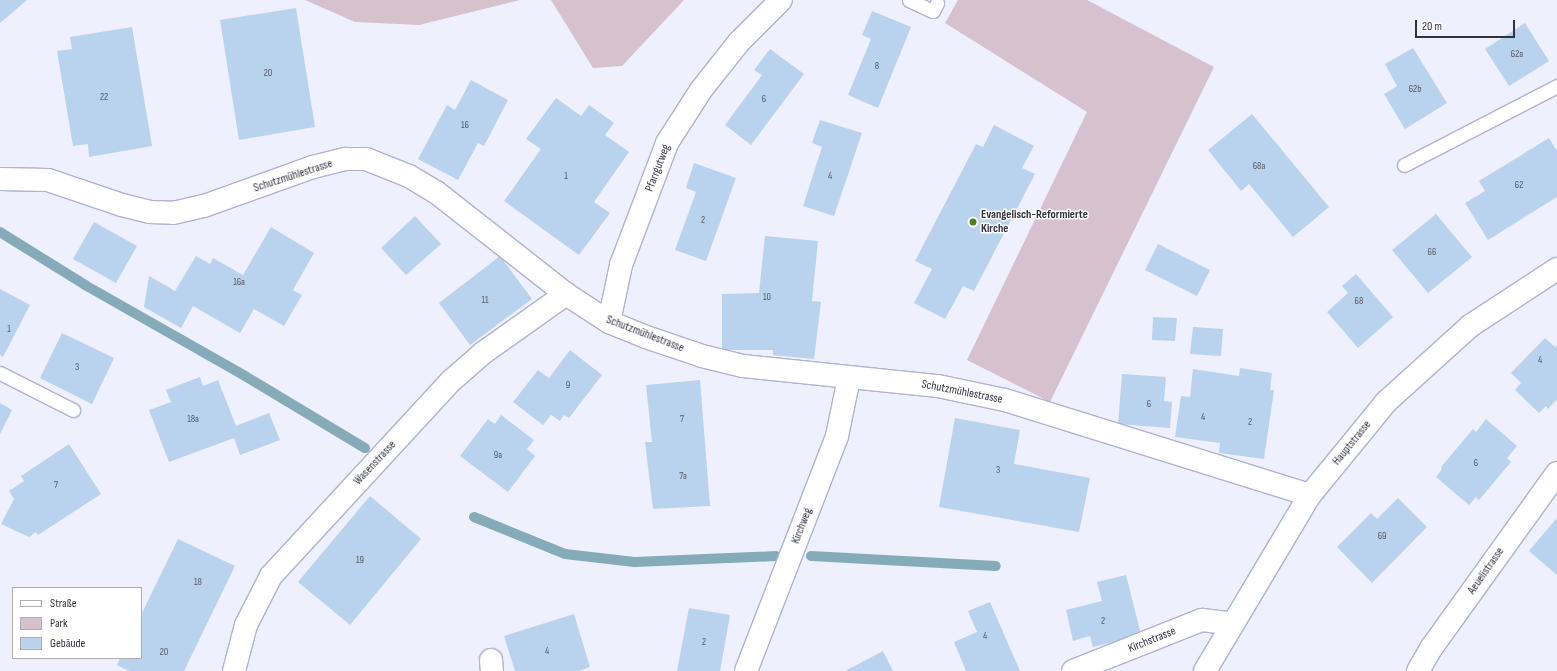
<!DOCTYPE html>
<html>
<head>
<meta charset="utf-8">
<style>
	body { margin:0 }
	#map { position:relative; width:1557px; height:671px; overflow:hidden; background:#eef0fd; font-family:"Sofia Sans Condensed",sans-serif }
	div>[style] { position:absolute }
	.green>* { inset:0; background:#d6c2cf }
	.stream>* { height:10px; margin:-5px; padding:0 5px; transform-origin:5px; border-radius:5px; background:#85abb8 }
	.building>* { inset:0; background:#b9d2ed }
	.roads { filter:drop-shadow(1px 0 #afb2d3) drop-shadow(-1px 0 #afb2d3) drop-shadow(0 1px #afb2d3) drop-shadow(0 -1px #afb2d3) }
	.service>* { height:13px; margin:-6.5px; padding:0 6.5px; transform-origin:6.5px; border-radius:6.5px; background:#fff }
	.minor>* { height:22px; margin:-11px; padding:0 11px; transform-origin:11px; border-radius:11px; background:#fff }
	.primary>* { height:22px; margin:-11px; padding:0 11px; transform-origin:11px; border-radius:11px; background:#fff }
	.dots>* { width:11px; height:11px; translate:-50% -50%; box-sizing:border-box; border:2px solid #fff; border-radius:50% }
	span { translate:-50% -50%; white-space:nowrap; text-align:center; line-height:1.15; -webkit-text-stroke:3px #fff; paint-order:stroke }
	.number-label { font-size:10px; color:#535a6a }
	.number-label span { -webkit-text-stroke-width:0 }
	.street-label { font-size:12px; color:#31323f }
	.poi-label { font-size:12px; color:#31323f; font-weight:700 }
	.left { translate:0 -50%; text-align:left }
	.legend { position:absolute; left:12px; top:587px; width:130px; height:72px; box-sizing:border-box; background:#fff; border:1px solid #adadb2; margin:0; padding:5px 7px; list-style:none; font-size:12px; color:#31323f }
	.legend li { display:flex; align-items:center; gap:8px; height:20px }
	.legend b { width:20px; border:1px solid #adadb2 }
	.scale { position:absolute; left:1415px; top:20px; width:100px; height:18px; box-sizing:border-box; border:2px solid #31323f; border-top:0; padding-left:5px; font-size:12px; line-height:14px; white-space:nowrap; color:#31323f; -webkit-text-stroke:3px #fff; paint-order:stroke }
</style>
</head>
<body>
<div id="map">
	<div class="green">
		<div style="clip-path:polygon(305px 0,520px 0,419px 25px,355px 22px)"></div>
		<div style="clip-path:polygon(551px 0,684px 0,622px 66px,593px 68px)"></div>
		<div style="clip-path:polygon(958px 0,1087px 0,1214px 67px,1050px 402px,967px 360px,1087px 112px,945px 23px)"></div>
	</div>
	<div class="stream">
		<div style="left:0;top:232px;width:100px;rotate:31.9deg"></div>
		<div style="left:85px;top:285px;width:184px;rotate:29.6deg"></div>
		<div style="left:245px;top:376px;width:140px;rotate:31deg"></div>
		<div style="left:474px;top:517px;width:98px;rotate:22.1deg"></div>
		<div style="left:565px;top:554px;width:70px;rotate:6.5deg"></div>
		<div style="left:635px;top:562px;width:141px;rotate:-2.4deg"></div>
		<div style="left:811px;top:556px;width:185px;rotate:3.1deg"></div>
	</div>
	<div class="building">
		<div style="clip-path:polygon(0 0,27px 0,0 23px)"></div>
		<div style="clip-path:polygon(296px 8px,315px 127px,239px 140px,220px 20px)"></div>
		<div style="clip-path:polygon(872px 11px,911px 27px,878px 108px,848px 95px,871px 39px,862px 35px)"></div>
		<div style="clip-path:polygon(1525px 23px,1549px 61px,1509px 86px,1485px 49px)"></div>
		<div style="clip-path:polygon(132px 27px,152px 146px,89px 157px,88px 144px,73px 146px,57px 51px,72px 49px,70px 37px)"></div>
		<div style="clip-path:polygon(1413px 48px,1447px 103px,1405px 129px,1384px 94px,1397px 86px,1385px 64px)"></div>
		<div style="clip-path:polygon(770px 49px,804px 74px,751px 145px,725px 125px,762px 75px,754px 70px)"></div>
		<div style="clip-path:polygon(471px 80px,508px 100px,484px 146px,478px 143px,458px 180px,418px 159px,447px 105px,455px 110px)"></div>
		<div style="clip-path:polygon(556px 98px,581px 116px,589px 105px,614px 123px,605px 135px,629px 152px,594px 202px,610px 213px,579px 255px,504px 201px,541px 149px,526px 139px)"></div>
		<div style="clip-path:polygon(1252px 114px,1329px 207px,1293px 237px,1249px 184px,1241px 191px,1208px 150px)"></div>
		<div style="clip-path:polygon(820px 120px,862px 133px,834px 216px,803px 206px,822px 147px,812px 143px)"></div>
		<div style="clip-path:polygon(994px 125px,1034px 146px,1022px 168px,1035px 174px,974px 291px,963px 286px,945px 319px,914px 303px,932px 269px,915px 261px,976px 144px,983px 147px)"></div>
		<div style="clip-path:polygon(1549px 138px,1557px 151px,1557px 197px,1488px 240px,1465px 203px,1485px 191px,1479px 181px)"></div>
		<div style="clip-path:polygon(694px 163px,736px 178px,706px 261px,675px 250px,696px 192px,686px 188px)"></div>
		<div style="clip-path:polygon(1436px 214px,1472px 257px,1428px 293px,1392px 250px)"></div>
		<div style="clip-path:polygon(415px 216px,441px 244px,406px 275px,381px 248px)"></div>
		<div style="clip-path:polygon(94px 222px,137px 246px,116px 283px,73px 259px)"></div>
		<div style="clip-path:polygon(271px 227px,314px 253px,293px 290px,302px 295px,284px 326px,254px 309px,240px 333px,193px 306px,181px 328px,144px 307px,149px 276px,175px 291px,196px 256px,210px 264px,213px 258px,243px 275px)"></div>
		<div style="clip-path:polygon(765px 236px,818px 241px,812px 301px,821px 302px,814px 359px,773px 355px,773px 350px,722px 350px,722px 294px,759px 293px)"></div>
		<div style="clip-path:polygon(1158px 244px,1210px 270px,1197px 296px,1145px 270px)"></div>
		<div style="clip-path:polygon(500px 256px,532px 299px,470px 345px,439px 303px)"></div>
		<div style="clip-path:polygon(1356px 274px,1393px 317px,1358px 348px,1327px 312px,1348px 293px,1342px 286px)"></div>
		<div style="clip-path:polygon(0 289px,30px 305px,3px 357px,0 355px)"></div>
		<div style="clip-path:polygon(1153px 317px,1177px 318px,1175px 341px,1152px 340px)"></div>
		<div style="clip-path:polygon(1193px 327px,1223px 329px,1221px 356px,1190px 354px)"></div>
		<div style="clip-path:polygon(62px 333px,114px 358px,92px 404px,40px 378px)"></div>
		<div style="clip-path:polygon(1545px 338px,1555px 347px,1557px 345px,1557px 399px,1548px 409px,1546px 406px,1539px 413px,1515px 390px,1521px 383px,1511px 373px)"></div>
		<div style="clip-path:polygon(570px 350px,602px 375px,569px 418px,564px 415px,560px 421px,551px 415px,543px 425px,513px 402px,538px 370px,549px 378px)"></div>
		<div style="clip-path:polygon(1240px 368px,1272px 373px,1270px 390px,1274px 390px,1264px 459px,1219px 453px,1220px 443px,1175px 437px,1181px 396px,1190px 397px,1193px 369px,1239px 376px)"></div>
		<div style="clip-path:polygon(1122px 374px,1166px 377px,1164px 401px,1172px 402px,1170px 428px,1118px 424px)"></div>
		<div style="clip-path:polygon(200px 377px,203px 386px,218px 380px,236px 426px,269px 413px,280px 440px,240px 455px,234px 438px,169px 462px,149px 410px,171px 402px,166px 390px)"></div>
		<div style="clip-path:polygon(700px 380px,710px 506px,653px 509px,645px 442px,652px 442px,646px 385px)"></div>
		<div style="clip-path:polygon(0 403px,12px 410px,0 434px)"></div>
		<div style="clip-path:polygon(501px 415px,534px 440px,527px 449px,535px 456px,508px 492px,460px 456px,488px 419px,495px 424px)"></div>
		<div style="clip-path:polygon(955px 418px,1020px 430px,1014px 464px,1090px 478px,1079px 532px,939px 507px)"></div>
		<div style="clip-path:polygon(1486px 419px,1517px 446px,1507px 458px,1511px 462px,1479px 500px,1476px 497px,1469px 505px,1436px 477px,1442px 469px,1441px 467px,1473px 429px,1476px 432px)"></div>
		<div style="clip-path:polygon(69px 444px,101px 494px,38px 535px,36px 532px,29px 537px,1px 524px,14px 499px,9px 491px,24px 481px,21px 476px)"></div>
		<div style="clip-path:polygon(370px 496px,421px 539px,350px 625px,298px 582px)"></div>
		<div style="clip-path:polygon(1398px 498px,1427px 527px,1372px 583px,1337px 547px,1371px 513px,1377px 519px)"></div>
		<div style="clip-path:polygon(1557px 518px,1557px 575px,1529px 551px)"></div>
		<div style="clip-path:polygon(178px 539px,235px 566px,184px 671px,129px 671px,117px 665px,120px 658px,141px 658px,141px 615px)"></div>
		<div style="clip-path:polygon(1126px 575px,1141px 635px,1093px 647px,1090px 636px,1073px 641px,1066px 610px,1102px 601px,1097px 582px)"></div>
		<div style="clip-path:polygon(990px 602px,1020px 671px,966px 671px,954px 642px,977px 632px,968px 611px)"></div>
		<div style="clip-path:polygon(689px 608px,730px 615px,720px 671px,677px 671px)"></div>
		<div style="clip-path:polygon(574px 614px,590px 667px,579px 671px,515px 671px,504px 636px)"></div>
		<div style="clip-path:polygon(883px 651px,893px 671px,845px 671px)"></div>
	</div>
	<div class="roads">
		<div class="service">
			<div style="left:909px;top:0;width:26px;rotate:25deg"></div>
			<div style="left:933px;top:11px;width:9px;rotate:-63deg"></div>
			<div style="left:1404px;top:165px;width:172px;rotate:-27.3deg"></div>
			<div style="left:0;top:373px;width:82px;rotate:26.9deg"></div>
		</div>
		<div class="minor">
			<div style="left:0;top:179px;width:48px;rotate:1.2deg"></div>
			<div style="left:48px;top:180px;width:78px;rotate:18.7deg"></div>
			<div style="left:122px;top:205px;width:29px;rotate:14deg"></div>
			<div style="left:150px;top:212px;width:23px;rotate:2deg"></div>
			<div style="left:173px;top:213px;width:32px;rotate:-13deg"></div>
			<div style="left:204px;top:206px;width:116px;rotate:-19.7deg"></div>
			<div style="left:313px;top:167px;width:34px;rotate:-14deg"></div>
			<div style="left:346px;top:159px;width:20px"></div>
			<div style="left:366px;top:159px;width:46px;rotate:21.6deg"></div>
			<div style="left:409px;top:176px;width:31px;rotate:31deg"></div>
			<div style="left:436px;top:192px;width:165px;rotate:38.1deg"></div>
			<div style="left:566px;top:294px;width:51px;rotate:33.1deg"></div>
			<div style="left:609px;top:322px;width:40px;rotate:22deg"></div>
			<div style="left:646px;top:337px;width:59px;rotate:18.7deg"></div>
			<div style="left:702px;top:356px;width:42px;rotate:13.7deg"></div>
			<div style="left:743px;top:366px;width:196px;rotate:5.9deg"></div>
			<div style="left:938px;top:386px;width:68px;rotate:11.8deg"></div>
			<div style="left:1005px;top:400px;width:319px;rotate:17.3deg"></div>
			<div style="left:609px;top:322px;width:58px;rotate:-78.1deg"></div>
			<div style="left:621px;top:265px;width:130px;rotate:-69.3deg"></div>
			<div style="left:667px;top:143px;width:63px;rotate:-57.3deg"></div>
			<div style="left:701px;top:90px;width:61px;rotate:-51.6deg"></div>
			<div style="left:739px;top:42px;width:59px;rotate:-45deg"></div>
			<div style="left:491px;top:660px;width:11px;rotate:85deg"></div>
			<div style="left:234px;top:671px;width:48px;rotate:-75.4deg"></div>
			<div style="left:246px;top:625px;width:55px;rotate:-63deg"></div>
			<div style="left:271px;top:576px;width:265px;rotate:-47.3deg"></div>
			<div style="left:451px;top:381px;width:43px;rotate:-41.2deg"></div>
			<div style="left:483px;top:353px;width:102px;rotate:-35.4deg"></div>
			<div style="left:746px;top:671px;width:252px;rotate:-68.8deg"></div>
			<div style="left:837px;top:436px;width:59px;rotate:-78.3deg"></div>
			<div style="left:1073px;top:671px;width:139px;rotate:-21.6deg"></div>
			<div style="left:1202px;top:620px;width:31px;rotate:7deg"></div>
			<div style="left:1418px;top:671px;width:28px;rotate:-60deg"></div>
			<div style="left:1432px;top:647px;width:214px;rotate:-54.3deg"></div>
		</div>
		<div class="primary">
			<div style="left:1205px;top:671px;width:205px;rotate:-59.2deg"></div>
			<div style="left:1310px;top:495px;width:120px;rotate:-50.7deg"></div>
			<div style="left:1386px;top:402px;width:113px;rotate:-42.1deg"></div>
			<div style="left:1470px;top:326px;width:104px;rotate:-33.2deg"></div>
		</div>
	</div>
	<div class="dots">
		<div style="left:973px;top:222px;background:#4d831a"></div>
	</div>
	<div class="number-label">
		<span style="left:1517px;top:55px">62a</span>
		<span style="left:877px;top:67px">8</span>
		<span style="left:268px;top:74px">20</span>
		<span style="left:1415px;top:90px">62b</span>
		<span style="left:104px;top:98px">22</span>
		<span style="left:764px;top:100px">6</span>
		<span style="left:465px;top:126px">16</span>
		<span style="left:1259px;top:167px">68a</span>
		<span style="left:566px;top:177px">1</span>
		<span style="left:830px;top:177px">4</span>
		<span style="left:1519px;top:186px">62</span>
		<span style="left:703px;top:221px">2</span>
		<span style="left:1432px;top:253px">66</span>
		<span style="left:239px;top:283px">16a</span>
		<span style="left:767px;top:298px">10</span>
		<span style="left:485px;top:301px">11</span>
		<span style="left:1359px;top:302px">68</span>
		<span style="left:9px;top:330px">1</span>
		<span style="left:1540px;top:361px">4</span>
		<span style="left:77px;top:368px">3</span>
		<span style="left:568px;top:386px">9</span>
		<span style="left:1149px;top:405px">6</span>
		<span style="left:1203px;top:418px">4</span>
		<span style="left:193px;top:420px">18a</span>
		<span style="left:682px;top:420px">7</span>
		<span style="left:1250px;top:423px">2</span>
		<span style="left:498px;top:456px">9a</span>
		<span style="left:1476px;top:464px">6</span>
		<span style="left:998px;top:471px">3</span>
		<span style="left:683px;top:477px">7a</span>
		<span style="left:56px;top:486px">7</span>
		<span style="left:1382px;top:537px">69</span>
		<span style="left:360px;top:561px">19</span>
		<span style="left:198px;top:583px">18</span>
		<span style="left:1103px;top:622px">2</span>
		<span style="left:985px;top:637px">4</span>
		<span style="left:704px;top:643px">2</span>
		<span style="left:547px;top:652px">4</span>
		<span style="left:164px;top:653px">20</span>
	</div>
	<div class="street-label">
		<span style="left:658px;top:168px;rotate:-69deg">Pfarrgutweg</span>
		<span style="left:293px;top:176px;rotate:-18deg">Schutzmühlestrasse</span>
		<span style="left:645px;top:334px;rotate:21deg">Schutzmühlestrasse</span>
		<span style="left:962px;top:392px;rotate:11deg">Schutzmühlestrasse</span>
		<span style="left:1352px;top:443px;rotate:-51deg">Hauptstrasse</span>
		<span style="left:375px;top:463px;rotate:-47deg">Wasenstrasse</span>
		<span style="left:802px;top:526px;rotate:-69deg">Kirchweg</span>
		<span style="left:1486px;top:571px;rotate:-55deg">Aeuelistrasse</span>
		<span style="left:1152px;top:640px;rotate:-22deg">Kirchstrasse</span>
	</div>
	<div class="poi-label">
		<span class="left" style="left:981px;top:222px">Evangelisch-Reformierte<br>Kirche</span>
	</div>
	<ul class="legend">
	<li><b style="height:5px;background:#fff"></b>Straße</li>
	<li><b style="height:11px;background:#d6c2cf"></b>Park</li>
	<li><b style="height:11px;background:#b9d2ed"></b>Gebäude</li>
	</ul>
	<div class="scale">20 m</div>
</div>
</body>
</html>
